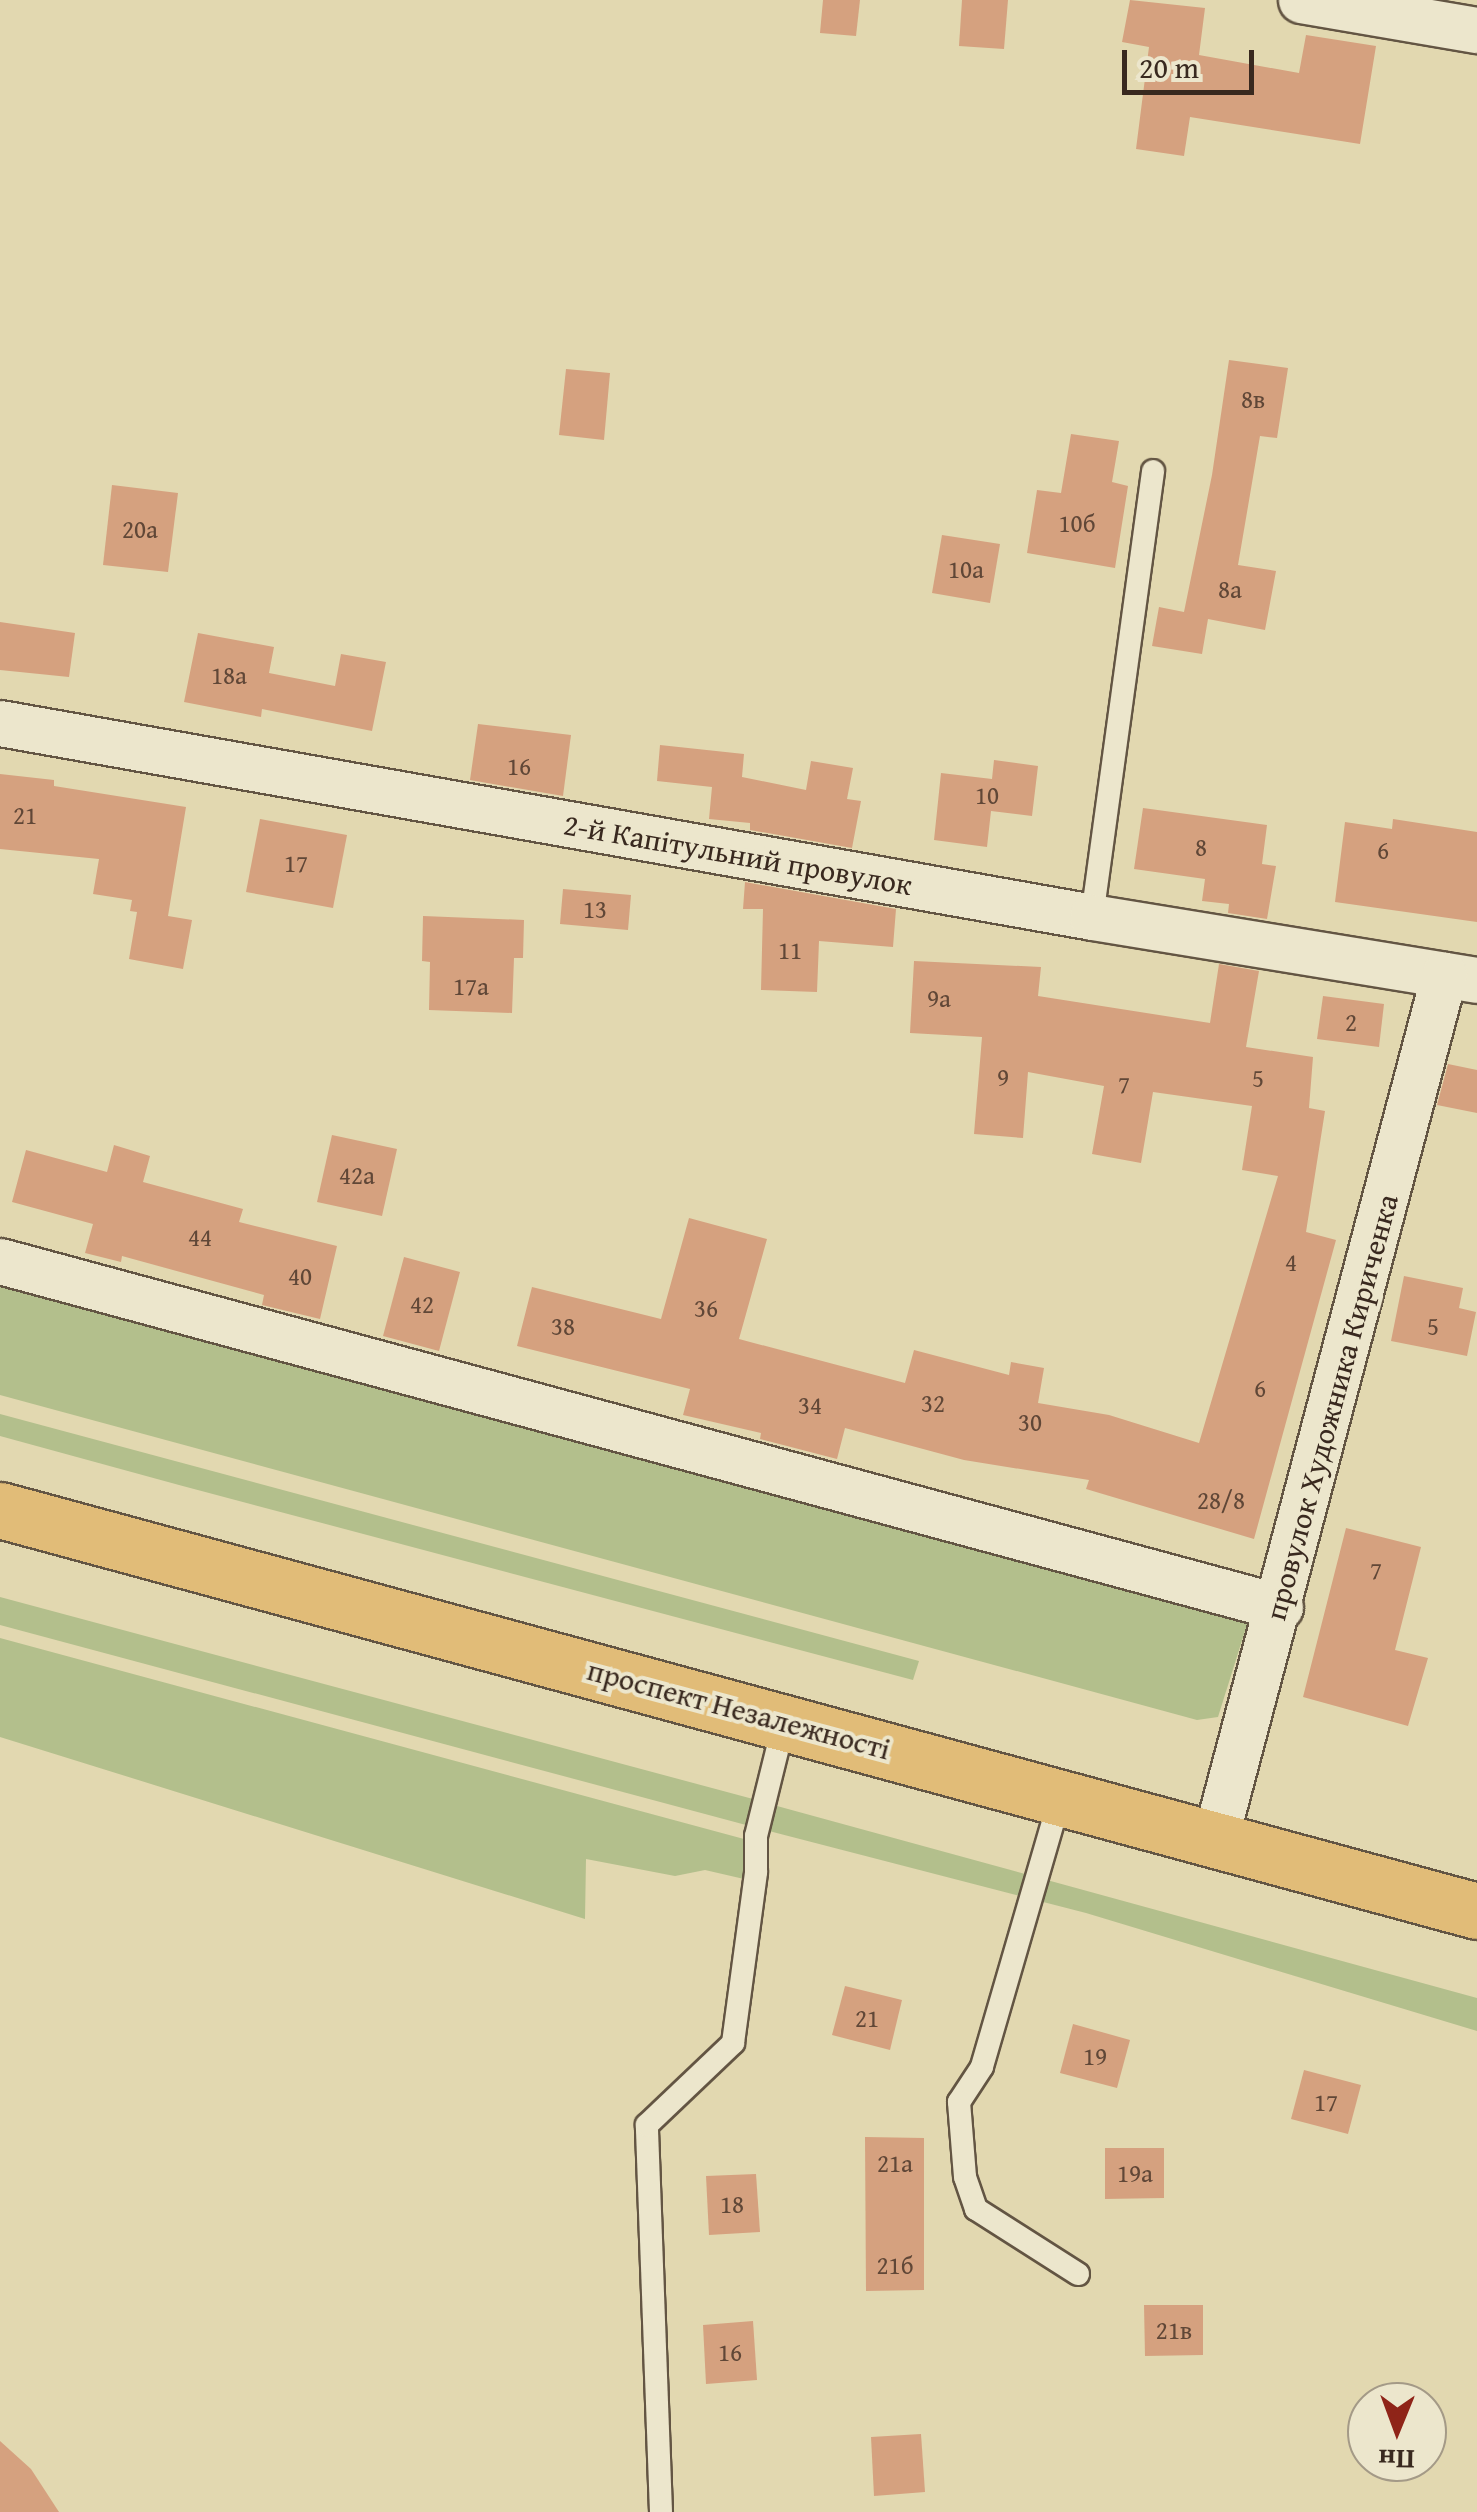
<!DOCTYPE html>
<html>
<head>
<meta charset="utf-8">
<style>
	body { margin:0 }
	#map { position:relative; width:1477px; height:2512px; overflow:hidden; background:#e2d8b0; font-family:"Gentium Book Plus",serif }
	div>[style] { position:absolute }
	.green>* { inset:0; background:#b3bf8c }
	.building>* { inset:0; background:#d5a17f }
	.roads { filter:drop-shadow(2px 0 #635543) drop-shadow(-2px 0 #635543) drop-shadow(0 2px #635543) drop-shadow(0 -2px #635543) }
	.service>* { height:22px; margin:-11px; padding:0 11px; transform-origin:11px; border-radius:11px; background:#ece6cc }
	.minor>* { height:45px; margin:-22.5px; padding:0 22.5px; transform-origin:22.5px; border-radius:22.5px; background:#ece6cc }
	.primary>* { height:55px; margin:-27.5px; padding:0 27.5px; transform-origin:27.5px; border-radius:27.5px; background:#e1bc78 }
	span { translate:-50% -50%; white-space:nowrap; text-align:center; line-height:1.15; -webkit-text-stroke:8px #ece6cc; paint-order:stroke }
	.number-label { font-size:25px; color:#604737 }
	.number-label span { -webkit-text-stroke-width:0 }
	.street-label { font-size:30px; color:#39291f }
	.north { position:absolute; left:1347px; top:2382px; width:100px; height:100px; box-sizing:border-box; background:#ece6cc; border:2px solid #a49a87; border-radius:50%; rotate:181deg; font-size:28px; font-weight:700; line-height:40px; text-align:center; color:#39291f }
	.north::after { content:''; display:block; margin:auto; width:35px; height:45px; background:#8f2418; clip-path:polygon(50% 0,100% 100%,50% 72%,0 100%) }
	.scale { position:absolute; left:1122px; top:50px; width:132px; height:45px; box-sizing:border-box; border:5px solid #39291f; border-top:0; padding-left:12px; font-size:30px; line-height:35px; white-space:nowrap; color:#39291f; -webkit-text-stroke:8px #ece6cc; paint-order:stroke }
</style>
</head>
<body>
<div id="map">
	<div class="green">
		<div style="clip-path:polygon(0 1280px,1250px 1615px,1218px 1717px,1197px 1720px,0 1395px)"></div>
		<div style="clip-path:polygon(0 1414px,919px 1661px,913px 1680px,179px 1485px,0 1436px)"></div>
		<div style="clip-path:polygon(0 1597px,753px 1799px,746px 1825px,0 1625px)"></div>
		<div style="clip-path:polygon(0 1638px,744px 1839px,744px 1879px,705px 1870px,675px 1876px,586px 1859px,585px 1919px,0 1737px)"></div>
		<div style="clip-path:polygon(777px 1806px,1477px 1998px,1477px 2031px,1086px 1913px,769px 1831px)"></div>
	</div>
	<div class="building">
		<div style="clip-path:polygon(823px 0,860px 0,856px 36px,820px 33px)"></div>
		<div style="clip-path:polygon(962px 0,1008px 0,1004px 49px,959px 46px)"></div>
		<div style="clip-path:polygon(1130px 0,1205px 8px,1199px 55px,1299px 73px,1306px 35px,1376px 46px,1360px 144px,1190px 117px,1184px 156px,1136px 149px,1149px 47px,1122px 42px)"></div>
		<div style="clip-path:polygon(1229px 360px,1288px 368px,1277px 438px,1260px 436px,1238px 565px,1276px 571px,1265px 630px,1208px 619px,1202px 654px,1152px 646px,1159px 607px,1184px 612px,1212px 475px)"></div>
		<div style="clip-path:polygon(566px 369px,610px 373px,604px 440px,559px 435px)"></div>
		<div style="clip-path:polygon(1071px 434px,1119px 441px,1112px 482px,1128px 486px,1115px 568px,1027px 553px,1037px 490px,1061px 493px)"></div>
		<div style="clip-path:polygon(112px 485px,178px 493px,168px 572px,103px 565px)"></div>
		<div style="clip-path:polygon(942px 535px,1000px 544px,990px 603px,932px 593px)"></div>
		<div style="clip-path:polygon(0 622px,75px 633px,69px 677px,0 670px)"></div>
		<div style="clip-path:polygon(198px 633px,274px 647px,269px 673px,335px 686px,341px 654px,386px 662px,372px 731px,262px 709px,261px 717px,184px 702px)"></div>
		<div style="clip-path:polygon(478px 724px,571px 735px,563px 796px,470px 780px)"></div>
		<div style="clip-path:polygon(660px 745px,744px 754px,742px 777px,806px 790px,811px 761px,853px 768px,847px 799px,861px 801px,852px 848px,750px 830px,750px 823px,709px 819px,712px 787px,657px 781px)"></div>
		<div style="clip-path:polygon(994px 760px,1038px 766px,1032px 816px,991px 811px,987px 847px,934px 840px,941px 773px,992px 779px)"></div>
		<div style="clip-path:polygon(0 774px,54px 780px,54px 786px,186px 807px,168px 916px,192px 920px,183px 969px,129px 959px,137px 912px,130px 911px,132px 900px,93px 894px,99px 859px,0 849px)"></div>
		<div style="clip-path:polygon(1143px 808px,1267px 825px,1262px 864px,1276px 866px,1267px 919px,1228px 913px,1229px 904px,1202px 901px,1205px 879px,1134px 869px)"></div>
		<div style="clip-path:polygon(260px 819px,347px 835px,333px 908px,246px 892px)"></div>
		<div style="clip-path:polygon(1393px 819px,1477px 832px,1477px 922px,1335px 902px,1345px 822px,1392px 829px)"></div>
		<div style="clip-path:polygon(745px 882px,896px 909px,893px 947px,819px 941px,817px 992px,761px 990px,763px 909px,743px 909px)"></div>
		<div style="clip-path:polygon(563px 889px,631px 895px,628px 930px,560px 924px)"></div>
		<div style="clip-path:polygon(423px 916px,524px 920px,523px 958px,514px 958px,512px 1013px,429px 1010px,430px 962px,422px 961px)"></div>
		<div style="clip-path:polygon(914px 961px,1041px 967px,1038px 996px,1210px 1023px,1219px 964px,1259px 971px,1246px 1047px,1313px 1057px,1309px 1108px,1325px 1111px,1306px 1232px,1336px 1240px,1254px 1539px,1086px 1489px,1089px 1480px,964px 1460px,845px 1428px,837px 1459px,760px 1439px,761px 1433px,683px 1415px,690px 1389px,517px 1346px,532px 1287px,661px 1319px,689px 1218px,767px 1239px,739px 1339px,905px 1383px,914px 1350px,1009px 1375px,1011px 1362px,1044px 1368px,1038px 1403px,1109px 1415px,1199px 1443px,1278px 1176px,1242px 1170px,1252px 1106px,1153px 1092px,1141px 1163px,1092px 1154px,1104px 1086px,1028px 1072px,1023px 1138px,974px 1134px,982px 1037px,910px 1033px)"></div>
		<div style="clip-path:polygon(1323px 996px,1384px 1004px,1379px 1047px,1317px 1039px)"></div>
		<div style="clip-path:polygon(1448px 1064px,1477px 1070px,1477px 1113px,1437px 1105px)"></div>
		<div style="clip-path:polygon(332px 1135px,397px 1149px,382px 1216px,317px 1202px)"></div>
		<div style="clip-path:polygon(114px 1145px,150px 1156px,143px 1182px,243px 1209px,239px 1222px,337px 1246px,320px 1319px,262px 1305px,264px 1295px,122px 1256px,121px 1262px,85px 1253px,93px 1224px,12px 1202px,26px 1150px,107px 1172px)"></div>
		<div style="clip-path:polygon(404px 1257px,460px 1272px,439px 1351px,383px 1336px)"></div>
		<div style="clip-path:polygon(1404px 1276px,1463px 1288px,1459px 1308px,1476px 1312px,1467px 1356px,1391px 1341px)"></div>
		<div style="clip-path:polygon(1346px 1528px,1421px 1547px,1395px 1650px,1428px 1658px,1408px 1726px,1303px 1697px)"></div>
		<div style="clip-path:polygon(845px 1986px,902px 2000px,890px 2050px,832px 2035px)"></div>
		<div style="clip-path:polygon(1073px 2024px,1130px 2040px,1117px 2088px,1060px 2073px)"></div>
		<div style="clip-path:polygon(1304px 2070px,1361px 2085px,1348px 2134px,1291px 2119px)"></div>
		<div style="clip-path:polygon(865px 2137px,924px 2138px,924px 2290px,866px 2291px)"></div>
		<div style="clip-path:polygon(1105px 2148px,1164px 2148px,1164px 2198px,1105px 2199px)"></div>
		<div style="clip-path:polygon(756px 2174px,760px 2232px,709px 2235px,706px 2176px)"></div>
		<div style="clip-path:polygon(1144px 2305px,1203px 2305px,1203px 2355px,1145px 2356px)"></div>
		<div style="clip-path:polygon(753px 2321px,757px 2380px,706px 2384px,703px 2325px)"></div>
		<div style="clip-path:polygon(921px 2434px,925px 2492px,874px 2496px,871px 2437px)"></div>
		<div style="clip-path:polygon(0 2441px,31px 2469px,59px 2512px,0 2512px)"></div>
	</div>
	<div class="roads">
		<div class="service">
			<div style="left:1092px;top:917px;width:450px;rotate:-82.2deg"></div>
			<div style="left:1060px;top:1798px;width:280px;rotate:106.2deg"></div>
			<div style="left:982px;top:2067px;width:42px;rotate:123.3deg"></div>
			<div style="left:959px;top:2102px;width:75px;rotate:85.4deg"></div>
			<div style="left:965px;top:2177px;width:34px;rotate:71deg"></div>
			<div style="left:976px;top:2209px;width:121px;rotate:32.5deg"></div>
			<div style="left:661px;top:2512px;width:387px;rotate:-92.1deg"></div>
			<div style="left:647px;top:2125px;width:119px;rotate:-43.6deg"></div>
			<div style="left:733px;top:2043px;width:173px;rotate:-82.3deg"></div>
			<div style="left:756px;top:1872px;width:36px;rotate:-90deg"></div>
			<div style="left:756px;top:1836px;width:116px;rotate:-76.1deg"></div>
		</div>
		<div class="minor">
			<div style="left:1301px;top:0;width:179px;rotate:9.7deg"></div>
			<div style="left:0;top:723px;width:1109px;rotate:10.07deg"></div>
			<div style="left:1092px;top:917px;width:390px;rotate:9.3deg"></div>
			<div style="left:0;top:1261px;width:1326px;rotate:15.13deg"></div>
			<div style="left:1215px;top:1839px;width:894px;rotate:-75.16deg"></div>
		</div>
		<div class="primary">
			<div style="left:0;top:1510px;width:1530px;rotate:15.19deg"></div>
		</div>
	</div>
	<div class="number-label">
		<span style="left:1253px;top:399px">8в</span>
		<span style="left:1077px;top:523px">10б</span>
		<span style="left:140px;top:529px">20а</span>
		<span style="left:966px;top:569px">10а</span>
		<span style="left:1230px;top:589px">8а</span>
		<span style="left:229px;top:675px">18а</span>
		<span style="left:519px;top:766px">16</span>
		<span style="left:987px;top:795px">10</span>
		<span style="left:25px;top:815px">21</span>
		<span style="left:1201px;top:847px">8</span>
		<span style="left:1383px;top:850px">6</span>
		<span style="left:296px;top:863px">17</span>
		<span style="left:595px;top:909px">13</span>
		<span style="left:790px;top:950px">11</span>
		<span style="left:471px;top:986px">17а</span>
		<span style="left:939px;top:998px">9а</span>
		<span style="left:1351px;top:1022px">2</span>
		<span style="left:1003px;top:1077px">9</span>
		<span style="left:1258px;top:1078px">5</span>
		<span style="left:1124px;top:1084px">7</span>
		<span style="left:357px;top:1175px">42а</span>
		<span style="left:200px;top:1237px">44</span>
		<span style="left:1291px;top:1262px">4</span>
		<span style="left:300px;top:1276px">40</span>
		<span style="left:422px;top:1304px">42</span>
		<span style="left:706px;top:1308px">36</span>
		<span style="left:563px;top:1326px">38</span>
		<span style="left:1433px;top:1326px">5</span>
		<span style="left:1260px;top:1388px">6</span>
		<span style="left:933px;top:1403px">32</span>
		<span style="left:810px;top:1405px">34</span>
		<span style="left:1030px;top:1422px">30</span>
		<span style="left:1221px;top:1500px">28/8</span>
		<span style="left:1376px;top:1570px">7</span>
		<span style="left:867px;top:2018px">21</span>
		<span style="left:1095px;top:2056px">19</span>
		<span style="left:1326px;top:2102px">17</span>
		<span style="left:895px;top:2163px">21а</span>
		<span style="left:1135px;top:2173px">19а</span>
		<span style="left:732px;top:2204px">18</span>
		<span style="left:895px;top:2265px">21б</span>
		<span style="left:1174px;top:2330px">21в</span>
		<span style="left:730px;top:2352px">16</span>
	</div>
	<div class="street-label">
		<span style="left:738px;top:854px;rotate:10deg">2-й Капітульний провулок</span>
		<span style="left:1331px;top:1407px;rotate:-75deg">провулок Художника Кириченка</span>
		<span style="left:739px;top:1709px;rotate:15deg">проспект Незалежності</span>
	</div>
	<div class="north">Пн</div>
	<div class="scale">20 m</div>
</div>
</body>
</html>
